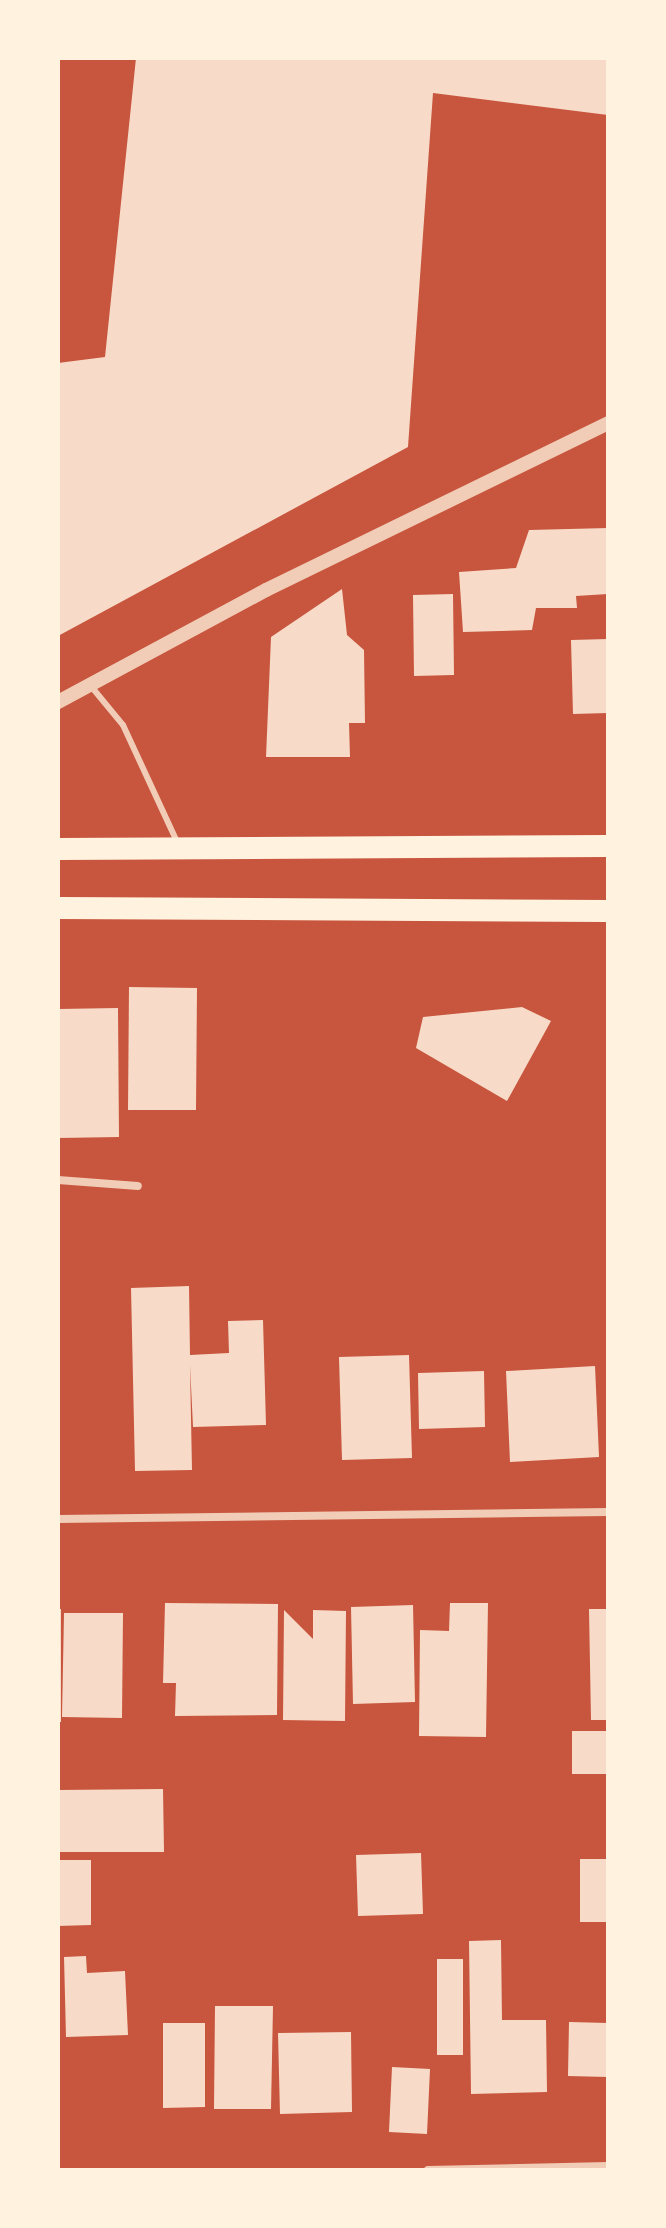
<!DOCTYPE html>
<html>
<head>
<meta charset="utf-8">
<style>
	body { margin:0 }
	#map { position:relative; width:666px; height:2228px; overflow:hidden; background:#c8553d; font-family:"Alegreya Sans",sans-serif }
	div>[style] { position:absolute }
	.building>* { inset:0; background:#f7dbc8 }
	.service>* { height:6px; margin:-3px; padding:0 3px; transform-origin:3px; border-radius:3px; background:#f1ccb7 }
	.minor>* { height:8px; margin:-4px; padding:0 4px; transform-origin:4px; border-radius:4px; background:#f1ccb7 }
	.tertiary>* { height:14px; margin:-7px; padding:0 7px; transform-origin:7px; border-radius:7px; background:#f1ccb7 }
	.trunk>* { height:22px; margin:-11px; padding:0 11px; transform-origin:11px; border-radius:11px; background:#fff3e0 }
	span { translate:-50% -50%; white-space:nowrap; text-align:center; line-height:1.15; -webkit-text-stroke:8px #fff3e0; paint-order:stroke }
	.frame { position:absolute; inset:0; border:60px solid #fff3e0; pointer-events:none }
</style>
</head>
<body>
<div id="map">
	<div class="building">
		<div style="clip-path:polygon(136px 58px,608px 58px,608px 115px,433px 93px,408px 447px,58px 636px,58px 363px,105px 357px)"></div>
		<div style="clip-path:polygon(608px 528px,608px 594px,576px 596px,577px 608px,536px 608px,532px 630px,463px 632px,459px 572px,516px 568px,529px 530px)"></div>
		<div style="clip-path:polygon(342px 589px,347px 635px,364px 650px,365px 723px,349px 723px,350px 757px,266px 757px,271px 637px)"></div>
		<div style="clip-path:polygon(453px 594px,454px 675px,414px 676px,413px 595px)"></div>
		<div style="clip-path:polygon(608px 639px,608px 713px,573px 714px,571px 640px)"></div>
		<div style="clip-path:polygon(129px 987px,197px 988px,196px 1110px,128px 1110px)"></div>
		<div style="clip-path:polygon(522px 1007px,551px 1021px,507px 1101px,416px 1048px,423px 1017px)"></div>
		<div style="clip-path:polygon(118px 1008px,119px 1137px,58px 1138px,58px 1009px)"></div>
		<div style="clip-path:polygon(189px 1286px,190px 1355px,229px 1353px,228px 1321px,263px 1320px,266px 1425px,193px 1427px,190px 1365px,192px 1470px,135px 1471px,131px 1288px)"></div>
		<div style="clip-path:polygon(409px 1355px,412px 1458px,342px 1460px,339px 1357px)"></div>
		<div style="clip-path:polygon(595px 1366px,599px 1457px,510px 1462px,506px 1371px)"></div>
		<div style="clip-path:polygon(484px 1371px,485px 1427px,419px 1429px,418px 1373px)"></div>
		<div style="clip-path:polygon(165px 1603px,278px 1604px,277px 1715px,175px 1716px,176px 1683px,163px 1683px)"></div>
		<div style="clip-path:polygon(450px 1603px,488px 1603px,486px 1737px,419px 1736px,420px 1630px,449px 1631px)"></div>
		<div style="clip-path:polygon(413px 1605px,415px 1702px,353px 1704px,351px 1607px)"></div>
		<div style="clip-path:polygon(58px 1609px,61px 1609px,61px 1722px,58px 1722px)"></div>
		<div style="clip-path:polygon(589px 1609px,608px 1609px,608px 1720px,591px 1720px)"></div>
		<div style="clip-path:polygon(284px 1610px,313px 1639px,313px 1610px,346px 1611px,345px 1721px,283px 1720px)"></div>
		<div style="clip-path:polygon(64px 1613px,123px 1613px,122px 1718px,62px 1717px)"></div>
		<div style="clip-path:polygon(572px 1731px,608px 1731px,608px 1774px,572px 1774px)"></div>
		<div style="clip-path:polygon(163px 1789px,164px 1852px,58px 1852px,58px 1790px)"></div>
		<div style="clip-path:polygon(421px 1853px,423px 1914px,358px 1916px,356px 1855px)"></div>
		<div style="clip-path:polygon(580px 1859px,608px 1859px,608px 1922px,580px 1922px)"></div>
		<div style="clip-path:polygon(58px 1860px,91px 1860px,91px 1925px,58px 1926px)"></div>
		<div style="clip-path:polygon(501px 1940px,502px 2020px,546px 2020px,547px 2092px,471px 2094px,469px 1941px)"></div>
		<div style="clip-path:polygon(86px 1956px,87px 1973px,125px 1971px,128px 2035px,66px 2037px,64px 1957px)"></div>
		<div style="clip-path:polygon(437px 1959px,463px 1959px,463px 2055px,437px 2055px)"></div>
		<div style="clip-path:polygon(215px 2006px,273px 2006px,271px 2109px,214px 2109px)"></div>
		<div style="clip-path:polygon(569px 2022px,608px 2023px,608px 2077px,568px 2076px)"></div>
		<div style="clip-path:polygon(163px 2023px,205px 2023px,205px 2107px,163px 2108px)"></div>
		<div style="clip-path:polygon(351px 2032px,352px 2112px,280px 2114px,278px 2033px)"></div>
		<div style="clip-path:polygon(392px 2067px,430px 2069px,427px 2134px,389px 2132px)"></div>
	</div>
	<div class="service">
		<div style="left:90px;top:685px;width:52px;rotate:50.5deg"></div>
		<div style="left:123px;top:725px;width:129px;rotate:65.2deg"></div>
	</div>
	<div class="minor">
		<div style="left:58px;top:1180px;width:80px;rotate:4.3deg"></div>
		<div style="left:58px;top:1519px;width:550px;rotate:-0.73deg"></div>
		<div style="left:428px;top:2170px;width:180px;rotate:-1.3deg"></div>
	</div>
	<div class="tertiary">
		<div style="left:58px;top:702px;width:236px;rotate:-28.3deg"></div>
		<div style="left:266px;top:590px;width:381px;rotate:-26deg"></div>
	</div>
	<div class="trunk">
		<div style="left:58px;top:849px;width:550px;rotate:-0.31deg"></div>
		<div style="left:58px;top:908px;width:550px;rotate:0.31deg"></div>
	</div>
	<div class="frame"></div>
</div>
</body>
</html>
